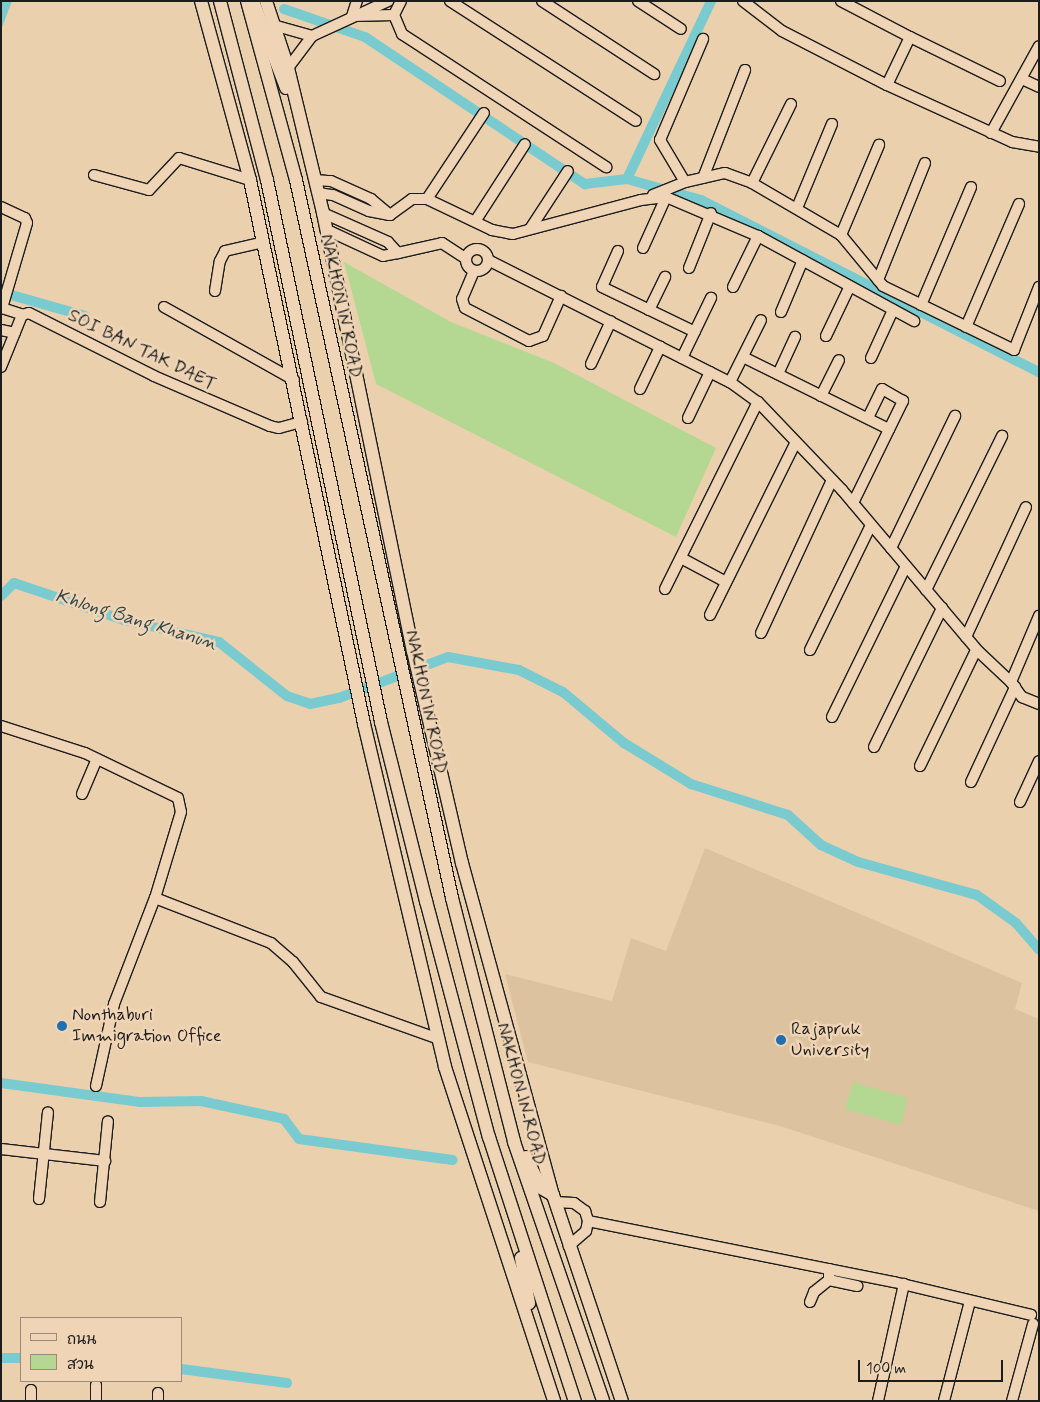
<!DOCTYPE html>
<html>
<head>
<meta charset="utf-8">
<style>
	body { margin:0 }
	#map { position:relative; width:1040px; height:1402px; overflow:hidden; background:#ebd0ae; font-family:Mynerve,"Playpen Sans Thai",sans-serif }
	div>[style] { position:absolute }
	.built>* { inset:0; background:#dcc29e }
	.green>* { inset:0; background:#b4d892 }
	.water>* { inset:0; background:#79cbd0 }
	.canal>* { height:10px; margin:-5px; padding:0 5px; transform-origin:5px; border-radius:5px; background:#79cbd0 }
	.roads { filter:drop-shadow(1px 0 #1c1c1c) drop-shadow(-1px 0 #1c1c1c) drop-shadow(0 1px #1c1c1c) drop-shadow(0 -1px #1c1c1c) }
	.minor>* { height:10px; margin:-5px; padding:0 5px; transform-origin:5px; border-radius:5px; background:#efd5b6 }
	.minor>.ring { margin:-5px; padding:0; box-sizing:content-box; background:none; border:10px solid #efd5b6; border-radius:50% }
	.major>* { height:12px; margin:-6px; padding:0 6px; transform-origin:6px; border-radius:6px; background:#efd5b6 }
	.dots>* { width:14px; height:14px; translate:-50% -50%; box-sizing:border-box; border:2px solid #efd5b6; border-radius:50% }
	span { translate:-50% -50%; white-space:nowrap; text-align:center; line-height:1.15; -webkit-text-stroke:5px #efd5b6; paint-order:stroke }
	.street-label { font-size:18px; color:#1c1c1c }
	.poi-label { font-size:18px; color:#1c1c1c }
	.left { translate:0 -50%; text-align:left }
	.water-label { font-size:19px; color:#334849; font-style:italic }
	.frame { position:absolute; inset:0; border:2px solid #1c1c1c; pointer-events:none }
	.legend { position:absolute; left:20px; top:1317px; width:162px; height:65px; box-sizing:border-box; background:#efd5b6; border:1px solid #9b8b78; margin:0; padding:6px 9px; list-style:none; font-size:15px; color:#1c1c1c }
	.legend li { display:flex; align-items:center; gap:10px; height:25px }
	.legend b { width:25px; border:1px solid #9b8b78 }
	.scale { position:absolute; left:858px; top:1360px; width:145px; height:22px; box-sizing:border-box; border:2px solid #1c1c1c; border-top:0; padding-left:6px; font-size:15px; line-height:18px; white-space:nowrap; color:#1c1c1c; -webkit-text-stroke:4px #efd5b6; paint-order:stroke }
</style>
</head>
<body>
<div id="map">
	<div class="built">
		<div style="clip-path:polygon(705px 848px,1022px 983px,1015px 1009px,1039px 1019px,1039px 1211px,780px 1126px,528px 1062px,505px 974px,612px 1001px,631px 938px,666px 951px)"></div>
	</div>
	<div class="green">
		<div style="clip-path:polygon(344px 262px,451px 322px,554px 363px,716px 448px,676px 537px,376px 384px)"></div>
		<div style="clip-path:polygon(853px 1082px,908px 1098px,901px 1125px,845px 1109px)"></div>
	</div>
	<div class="water">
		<div style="clip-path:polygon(1px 1px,12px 1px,1px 30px)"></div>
	</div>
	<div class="canal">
		<div style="left:284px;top:9px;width:86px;rotate:19.1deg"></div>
		<div style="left:365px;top:37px;width:265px;rotate:33.8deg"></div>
		<div style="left:585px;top:184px;width:42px;rotate:-6.8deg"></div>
		<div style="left:627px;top:179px;width:77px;rotate:15.8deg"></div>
		<div style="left:701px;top:200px;width:379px;rotate:27deg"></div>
		<div style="left:627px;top:179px;width:197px;rotate:-64.7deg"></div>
		<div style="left:1px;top:292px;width:87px;rotate:15.9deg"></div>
		<div style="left:1px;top:596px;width:18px;rotate:-45deg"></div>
		<div style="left:14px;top:583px;width:116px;rotate:18.6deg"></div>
		<div style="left:124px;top:620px;width:98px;rotate:13deg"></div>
		<div style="left:219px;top:642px;width:87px;rotate:38.5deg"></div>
		<div style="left:287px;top:696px;width:24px;rotate:19deg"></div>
		<div style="left:310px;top:704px;width:30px;rotate:-12deg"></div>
		<div style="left:339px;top:698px;width:116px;rotate:-20.6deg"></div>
		<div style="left:448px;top:657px;width:72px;rotate:10.4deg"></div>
		<div style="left:519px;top:670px;width:49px;rotate:26.6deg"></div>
		<div style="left:563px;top:692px;width:80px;rotate:39.9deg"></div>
		<div style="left:624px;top:743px;width:79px;rotate:31.5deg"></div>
		<div style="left:691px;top:784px;width:102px;rotate:17.7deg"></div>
		<div style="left:788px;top:815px;width:45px;rotate:42.3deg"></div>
		<div style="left:821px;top:845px;width:41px;rotate:24.7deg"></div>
		<div style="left:858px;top:862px;width:123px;rotate:15.5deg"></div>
		<div style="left:977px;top:895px;width:48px;rotate:35.7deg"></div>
		<div style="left:1016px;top:923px;width:35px;rotate:49deg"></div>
		<div style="left:1px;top:1083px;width:139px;rotate:7.8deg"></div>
		<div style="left:139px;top:1102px;width:62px;rotate:-0.9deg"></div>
		<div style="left:201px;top:1101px;width:85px;rotate:12.2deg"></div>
		<div style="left:284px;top:1119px;width:25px;rotate:53deg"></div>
		<div style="left:299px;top:1139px;width:155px;rotate:7.8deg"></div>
		<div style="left:1px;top:1358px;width:20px"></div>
		<div style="left:181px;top:1369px;width:107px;rotate:7.5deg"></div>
	</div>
	<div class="roads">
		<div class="minor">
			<div style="left:401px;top:1px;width:16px;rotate:117deg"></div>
			<div style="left:394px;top:15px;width:21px;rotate:67deg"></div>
			<div style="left:402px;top:34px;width:244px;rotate:33.1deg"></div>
			<div style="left:450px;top:1px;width:221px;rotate:32.8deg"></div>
			<div style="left:542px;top:1px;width:134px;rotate:33.1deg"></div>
			<div style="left:638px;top:1px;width:51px;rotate:33.1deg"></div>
			<div style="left:743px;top:1px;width:49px;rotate:37.6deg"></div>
			<div style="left:782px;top:31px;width:118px;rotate:27.2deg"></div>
			<div style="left:887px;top:85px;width:137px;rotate:24.5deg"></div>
			<div style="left:1012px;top:142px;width:27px;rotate:10deg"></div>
			<div style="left:841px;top:1px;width:78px;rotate:27.6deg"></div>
			<div style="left:352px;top:16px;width:16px;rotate:-72deg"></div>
			<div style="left:353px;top:16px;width:41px;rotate:-1.4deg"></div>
			<div style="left:273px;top:25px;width:41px;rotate:15.8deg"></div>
			<div style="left:288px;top:68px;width:40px;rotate:-53deg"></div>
			<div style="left:312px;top:36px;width:84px;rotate:-24.7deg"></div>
			<div style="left:1022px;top:79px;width:19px;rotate:25deg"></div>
			<div style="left:887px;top:85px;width:53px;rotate:-64.4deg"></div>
			<div style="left:910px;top:37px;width:100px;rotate:26.1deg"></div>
			<div style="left:991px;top:133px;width:99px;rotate:-61.1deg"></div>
			<div style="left:94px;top:175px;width:57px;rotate:15.3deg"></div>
			<div style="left:149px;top:190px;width:44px;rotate:-46.8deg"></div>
			<div style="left:179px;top:158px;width:74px;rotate:17.2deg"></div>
			<div style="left:703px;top:178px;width:116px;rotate:-68.7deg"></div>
			<div style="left:315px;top:180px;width:16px;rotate:4deg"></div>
			<div style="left:331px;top:181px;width:44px;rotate:24.2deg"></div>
			<div style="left:371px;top:199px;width:25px;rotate:40deg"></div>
			<div style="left:685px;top:182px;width:49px;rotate:-120.8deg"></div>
			<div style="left:660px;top:140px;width:110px;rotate:-66.9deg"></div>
			<div style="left:752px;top:183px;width:88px;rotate:-63.7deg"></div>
			<div style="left:318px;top:193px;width:15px;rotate:8deg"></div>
			<div style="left:333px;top:195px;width:39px;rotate:24deg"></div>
			<div style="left:369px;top:211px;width:21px;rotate:11deg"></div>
			<div style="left:390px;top:215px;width:27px;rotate:-36deg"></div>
			<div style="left:412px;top:199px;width:15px"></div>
			<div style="left:427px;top:199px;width:72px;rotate:25.5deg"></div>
			<div style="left:492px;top:230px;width:21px;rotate:11deg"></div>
			<div style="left:513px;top:234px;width:132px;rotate:-14.9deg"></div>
			<div style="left:641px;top:200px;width:25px;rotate:-7deg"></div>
			<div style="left:666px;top:197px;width:100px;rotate:23deg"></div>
			<div style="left:758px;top:236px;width:178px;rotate:28.6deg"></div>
			<div style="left:653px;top:195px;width:35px;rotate:-22deg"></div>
			<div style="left:685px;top:182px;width:41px;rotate:-12.7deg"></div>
			<div style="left:725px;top:173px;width:29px;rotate:20deg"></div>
			<div style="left:752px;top:183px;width:103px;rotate:30.3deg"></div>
			<div style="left:841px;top:235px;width:66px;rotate:50.5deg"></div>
			<div style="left:883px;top:286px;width:146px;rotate:26deg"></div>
			<div style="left:1014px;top:350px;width:68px;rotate:-68.4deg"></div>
			<div style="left:427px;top:199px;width:103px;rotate:-56.5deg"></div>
			<div style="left:1px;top:207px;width:26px;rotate:25deg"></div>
			<div style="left:25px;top:218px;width:5px;rotate:68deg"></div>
			<div style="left:27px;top:223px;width:89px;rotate:106.4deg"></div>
			<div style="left:2px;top:308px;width:22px;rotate:18deg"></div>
			<div style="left:797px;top:208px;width:91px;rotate:-67.4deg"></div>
			<div style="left:323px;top:213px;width:71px;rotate:24deg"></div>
			<div style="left:388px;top:242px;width:15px;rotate:48deg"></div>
			<div style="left:398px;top:253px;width:15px;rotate:169deg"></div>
			<div style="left:383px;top:256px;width:62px;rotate:-155.1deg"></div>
			<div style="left:476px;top:220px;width:90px;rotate:-57.2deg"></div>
			<div style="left:530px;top:229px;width:69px;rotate:-56.8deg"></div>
			<div style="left:841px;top:235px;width:98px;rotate:-67.1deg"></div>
			<div style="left:643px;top:248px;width:56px;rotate:-65.7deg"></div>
			<div class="ring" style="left:466px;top:249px;width:12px;height:12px"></div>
			<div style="left:618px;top:251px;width:39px;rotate:114deg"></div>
			<div style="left:602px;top:287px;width:103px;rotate:25.8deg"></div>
			<div style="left:398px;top:253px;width:45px;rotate:-12.8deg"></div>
			<div style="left:442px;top:243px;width:27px;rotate:33deg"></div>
			<div style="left:488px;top:260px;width:271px;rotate:26.8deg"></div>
			<div style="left:730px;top:382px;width:34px;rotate:36deg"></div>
			<div style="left:758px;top:402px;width:122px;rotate:46.3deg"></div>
			<div style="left:842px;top:490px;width:212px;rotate:49.8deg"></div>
			<div style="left:979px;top:652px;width:44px;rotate:43.2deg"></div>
			<div style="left:1011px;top:682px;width:19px;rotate:54deg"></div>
			<div style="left:1022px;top:697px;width:18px;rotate:22deg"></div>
			<div style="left:689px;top:268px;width:59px;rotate:-68.2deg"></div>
			<div style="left:474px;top:271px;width:30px;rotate:113deg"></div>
			<div style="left:462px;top:299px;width:9px;rotate:72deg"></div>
			<div style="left:465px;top:308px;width:72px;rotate:27.3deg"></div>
			<div style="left:529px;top:341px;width:15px;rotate:-20deg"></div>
			<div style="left:543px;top:336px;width:44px;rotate:-65.8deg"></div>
			<div style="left:878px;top:280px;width:126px;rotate:-68.1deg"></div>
			<div style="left:733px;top:287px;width:57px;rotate:-63.9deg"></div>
			<div style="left:215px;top:291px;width:30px;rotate:-81deg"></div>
			<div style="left:220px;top:261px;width:11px;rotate:-63deg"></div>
			<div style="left:225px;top:251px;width:40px;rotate:-13deg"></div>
			<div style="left:921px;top:305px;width:128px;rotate:-67deg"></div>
			<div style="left:164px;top:307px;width:149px;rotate:29.3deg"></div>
			<div style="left:649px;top:310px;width:37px;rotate:-64deg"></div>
			<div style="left:781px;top:312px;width:56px;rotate:-67.1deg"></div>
			<div style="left:966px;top:327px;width:134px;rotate:-66.7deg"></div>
			<div style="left:1px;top:330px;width:14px;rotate:12deg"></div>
			<div style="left:826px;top:336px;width:55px;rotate:-64.4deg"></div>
			<div style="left:743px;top:357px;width:163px;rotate:26.3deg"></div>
			<div style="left:682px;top:358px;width:67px;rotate:-64.2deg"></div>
			<div style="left:871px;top:358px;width:53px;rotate:-65.4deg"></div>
			<div style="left:591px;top:364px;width:47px;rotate:-65.1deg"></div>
			<div style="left:1px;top:367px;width:56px;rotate:-68deg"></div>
			<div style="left:22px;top:315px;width:7px;rotate:-16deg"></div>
			<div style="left:29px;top:313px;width:140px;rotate:26.7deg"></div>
			<div style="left:154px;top:376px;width:126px;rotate:23.3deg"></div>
			<div style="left:270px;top:426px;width:9px;rotate:13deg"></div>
			<div style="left:279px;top:428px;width:24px;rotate:-15deg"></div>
			<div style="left:778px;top:374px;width:41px;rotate:-65.3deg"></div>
			<div style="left:730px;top:382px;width:69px;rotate:-63.4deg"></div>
			<div style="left:640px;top:389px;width:47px;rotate:-64.5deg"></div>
			<div style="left:821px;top:396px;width:40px;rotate:-63.4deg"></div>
			<div style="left:688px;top:418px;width:51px;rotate:-64.4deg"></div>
			<div style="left:853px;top:503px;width:114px;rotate:-63.9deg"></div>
			<div style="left:903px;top:401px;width:24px;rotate:-150deg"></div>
			<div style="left:882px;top:389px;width:32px;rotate:116deg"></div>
			<div style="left:891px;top:548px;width:147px;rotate:-64.1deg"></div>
			<div style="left:681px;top:558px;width:51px;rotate:28.1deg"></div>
			<div style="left:665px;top:589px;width:209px;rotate:-63.6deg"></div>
			<div style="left:926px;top:590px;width:172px;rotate:-63.7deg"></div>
			<div style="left:710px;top:615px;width:193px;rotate:-63.6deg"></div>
			<div style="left:761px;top:633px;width:169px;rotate:-65.1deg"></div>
			<div style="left:966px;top:637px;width:143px;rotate:-65.2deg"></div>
			<div style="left:810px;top:650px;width:139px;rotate:-64deg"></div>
			<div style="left:1011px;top:682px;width:72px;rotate:-67deg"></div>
			<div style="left:832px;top:717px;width:168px;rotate:-63.9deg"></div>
			<div style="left:1px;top:726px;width:88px;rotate:17.8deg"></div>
			<div style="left:85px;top:753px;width:103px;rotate:25.8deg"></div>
			<div style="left:178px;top:798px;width:14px;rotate:78deg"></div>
			<div style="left:181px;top:812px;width:90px;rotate:106.8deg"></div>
			<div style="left:155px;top:898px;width:124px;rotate:21.2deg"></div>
			<div style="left:271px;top:943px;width:29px;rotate:41deg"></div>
			<div style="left:293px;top:962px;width:45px;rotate:51.3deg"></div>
			<div style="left:321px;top:997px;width:125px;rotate:19.6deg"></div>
			<div style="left:874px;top:747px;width:155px;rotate:-63.9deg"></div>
			<div style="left:920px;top:766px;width:129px;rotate:-64.2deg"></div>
			<div style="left:971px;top:782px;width:105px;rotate:-65.1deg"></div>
			<div style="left:82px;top:794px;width:38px;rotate:-67deg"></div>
			<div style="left:1020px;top:802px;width:45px;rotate:-65.1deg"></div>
			<div style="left:96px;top:1086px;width:84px;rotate:-77.6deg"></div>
			<div style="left:114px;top:1004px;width:114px;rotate:-68.9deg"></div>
			<div style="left:1px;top:1149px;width:105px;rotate:6.6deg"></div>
			<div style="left:39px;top:1199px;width:87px;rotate:-84.1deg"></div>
			<div style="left:100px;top:1202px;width:81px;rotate:-84.4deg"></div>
			<div style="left:555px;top:1202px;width:19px;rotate:3deg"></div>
			<div style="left:574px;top:1203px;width:14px;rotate:36deg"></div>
			<div style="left:585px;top:1211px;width:10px;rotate:73deg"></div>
			<div style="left:588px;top:1221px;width:10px;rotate:101deg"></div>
			<div style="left:586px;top:1231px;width:23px;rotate:139deg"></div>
			<div style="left:588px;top:1221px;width:312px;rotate:11.3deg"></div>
			<div style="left:894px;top:1282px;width:141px;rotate:13.5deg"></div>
			<div style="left:829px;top:1280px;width:29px;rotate:12deg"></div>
			<div style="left:810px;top:1302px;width:11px;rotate:-68deg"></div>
			<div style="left:814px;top:1292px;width:19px;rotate:-39deg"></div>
			<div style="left:829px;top:1280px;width:11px;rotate:-90deg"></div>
			<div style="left:96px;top:1385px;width:16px;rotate:90deg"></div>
			<div style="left:31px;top:1390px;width:11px;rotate:90deg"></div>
			<div style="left:158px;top:1393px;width:8px;rotate:90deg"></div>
			<div style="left:878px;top:1401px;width:120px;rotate:-77.5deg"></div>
			<div style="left:944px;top:1401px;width:103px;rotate:-75.4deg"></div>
			<div style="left:1012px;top:1401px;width:80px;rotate:-74.7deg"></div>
		</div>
		<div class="major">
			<div style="left:201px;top:1px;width:186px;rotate:74.7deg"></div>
			<div style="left:250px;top:180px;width:556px;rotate:78.16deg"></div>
			<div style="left:364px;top:724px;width:352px;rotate:76.7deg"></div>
			<div style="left:445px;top:1067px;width:351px;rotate:71.9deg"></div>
			<div style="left:220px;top:1px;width:185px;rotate:75.3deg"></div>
			<div style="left:267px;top:180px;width:554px;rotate:78.12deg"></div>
			<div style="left:381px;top:722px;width:185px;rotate:75.9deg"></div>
			<div style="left:426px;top:901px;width:244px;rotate:75.1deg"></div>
			<div style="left:489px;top:1137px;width:278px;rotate:72deg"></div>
			<div style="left:247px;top:1px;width:186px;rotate:74.7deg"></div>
			<div style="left:296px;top:180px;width:735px;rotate:77.74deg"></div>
			<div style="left:452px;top:898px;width:252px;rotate:75.7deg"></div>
			<div style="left:514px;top:1142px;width:274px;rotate:71deg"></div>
			<div style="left:253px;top:1px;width:93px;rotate:69.2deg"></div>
			<div style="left:266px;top:1px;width:71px;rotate:71.8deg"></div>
			<div style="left:288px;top:68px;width:149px;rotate:76.4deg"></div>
			<div style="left:323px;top:213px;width:447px;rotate:78.4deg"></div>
			<div style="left:413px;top:651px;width:218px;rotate:77deg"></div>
			<div style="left:462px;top:863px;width:344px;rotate:74.7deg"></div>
			<div style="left:553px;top:1195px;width:217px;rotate:71.5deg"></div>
			<div style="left:526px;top:1157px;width:34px;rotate:64deg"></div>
			<div style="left:541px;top:1188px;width:14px;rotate:30deg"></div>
			<div style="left:521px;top:1258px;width:46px;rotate:79.9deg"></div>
		</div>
	</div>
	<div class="dots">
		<div style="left:62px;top:1026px;background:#1f6fb2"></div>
		<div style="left:781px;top:1040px;background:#1f6fb2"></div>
	</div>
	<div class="street-label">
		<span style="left:341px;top:306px;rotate:78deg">NAKHON IN ROAD</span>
		<span style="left:142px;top:350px;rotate:26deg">SOI BAN TAK DAET</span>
		<span style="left:426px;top:702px;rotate:78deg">NAKHON IN ROAD</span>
		<span style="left:521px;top:1094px;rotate:75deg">NAKHON IN ROAD</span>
	</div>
	<div class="poi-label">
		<span class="left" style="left:72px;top:1026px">Nonthaburi<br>Immigration Office</span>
		<span class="left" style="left:791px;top:1040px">Rajapruk<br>University</span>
	</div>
	<div class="water-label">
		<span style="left:136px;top:620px;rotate:17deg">Khlong Bang Khanun</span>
	</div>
	<div class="frame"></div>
	<ul class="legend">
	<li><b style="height:6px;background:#efd5b6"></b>ถนน</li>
	<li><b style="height:14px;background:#b4d892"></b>สวน</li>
	</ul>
	<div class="scale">100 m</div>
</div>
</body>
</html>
